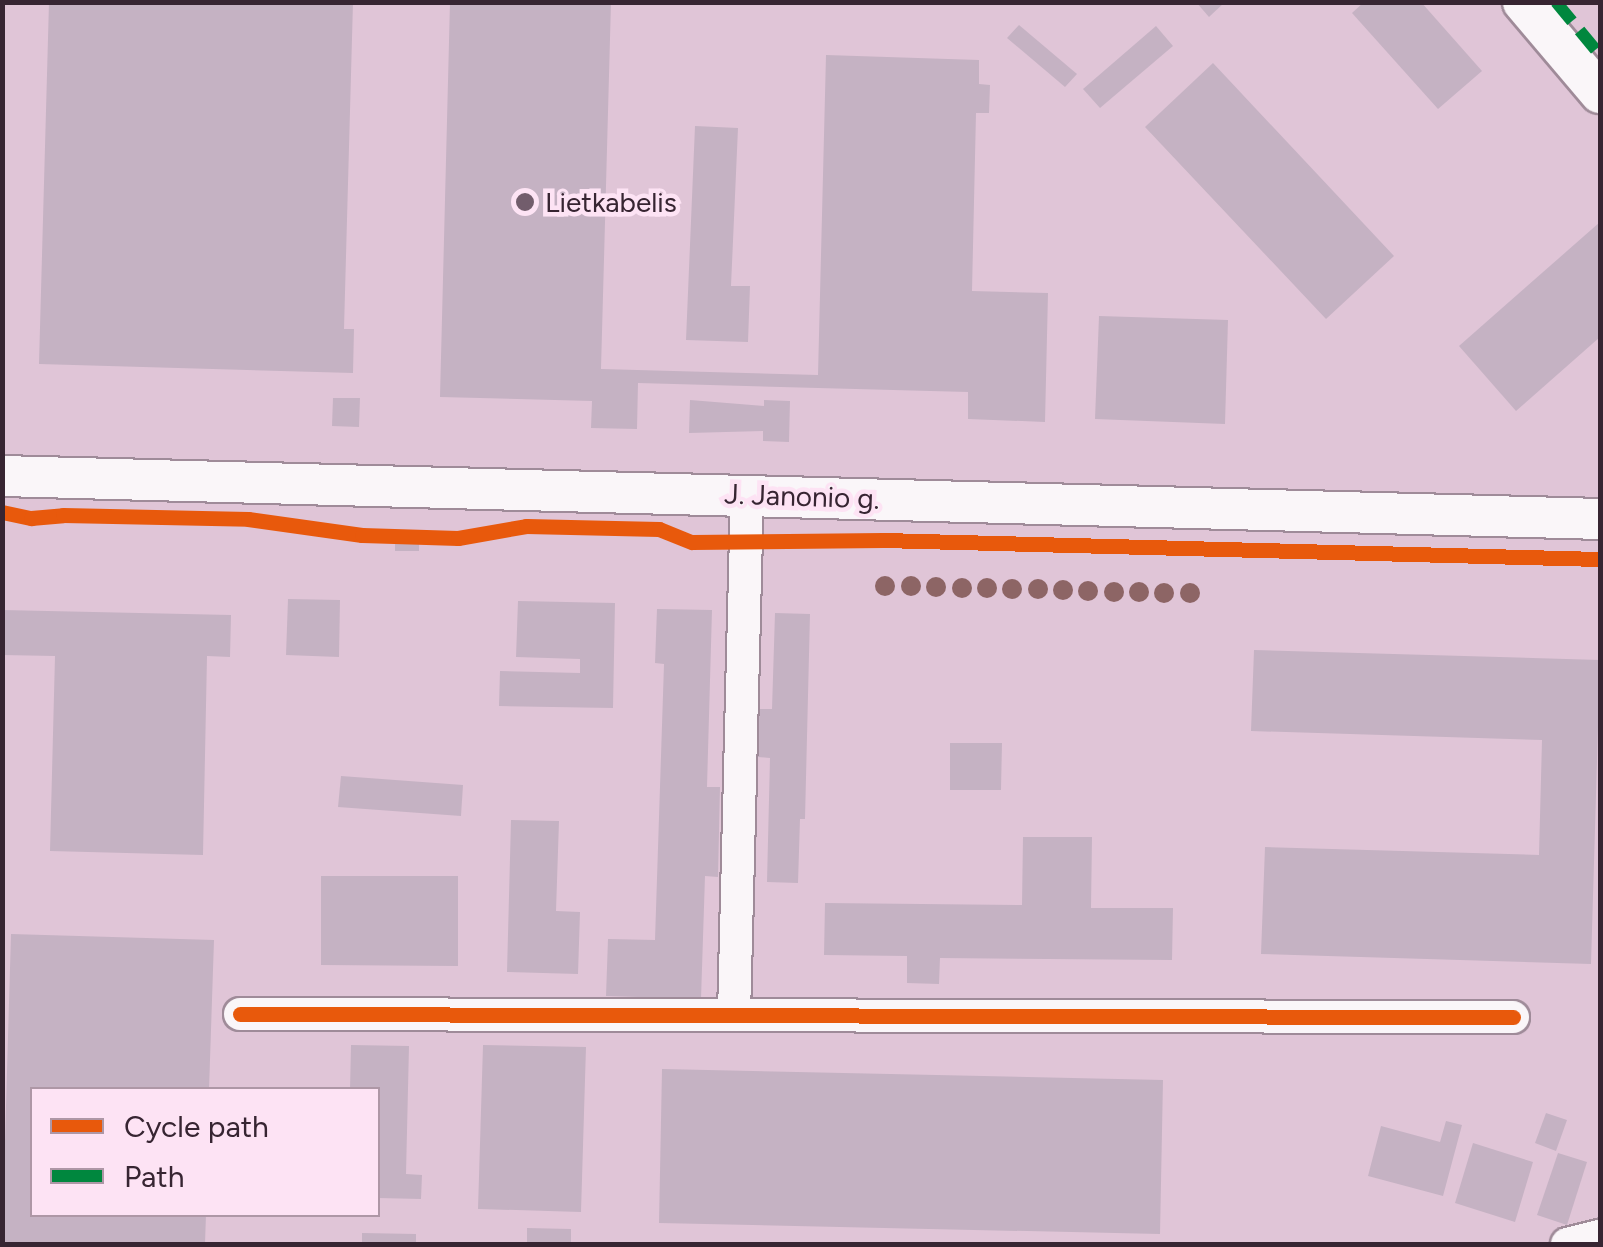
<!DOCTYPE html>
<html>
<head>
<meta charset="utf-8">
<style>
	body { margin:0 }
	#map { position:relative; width:1603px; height:1247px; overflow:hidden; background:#e0c5d7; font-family:Figtree,sans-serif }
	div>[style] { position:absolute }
	.building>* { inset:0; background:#c5b2c3 }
	.roads { filter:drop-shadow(2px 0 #9f8b99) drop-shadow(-2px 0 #9f8b99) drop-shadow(0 2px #9f8b99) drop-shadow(0 -2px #9f8b99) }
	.minor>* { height:32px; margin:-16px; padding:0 16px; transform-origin:16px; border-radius:16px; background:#faf6f9 }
	.major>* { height:40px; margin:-20px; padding:0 20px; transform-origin:20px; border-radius:20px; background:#faf6f9 }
	.quiet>* { height:12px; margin-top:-6px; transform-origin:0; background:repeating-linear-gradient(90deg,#00873e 0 25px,transparent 0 37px) }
	.cycleway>* { height:15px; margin:-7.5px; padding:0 7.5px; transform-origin:7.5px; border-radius:7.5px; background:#e8590c }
	.trees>* { width:20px; height:20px; margin:-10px; border-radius:50%; background:#8d6565 }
	.dots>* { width:28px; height:28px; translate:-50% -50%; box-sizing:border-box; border:5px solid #fde3f4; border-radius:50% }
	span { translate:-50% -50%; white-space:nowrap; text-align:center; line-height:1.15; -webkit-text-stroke:9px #fde3f4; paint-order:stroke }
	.poi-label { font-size:28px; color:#372532 }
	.left { translate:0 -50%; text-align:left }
	.street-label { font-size:28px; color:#372532 }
	.frame { position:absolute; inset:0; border:5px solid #372532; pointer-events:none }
	.legend { position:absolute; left:30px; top:1087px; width:350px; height:130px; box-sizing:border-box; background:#fde3f4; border:2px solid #ae97a6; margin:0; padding:12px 18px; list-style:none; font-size:30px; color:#372532 }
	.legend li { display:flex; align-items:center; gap:20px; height:50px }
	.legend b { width:50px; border:2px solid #ae97a6 }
</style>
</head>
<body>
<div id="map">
	<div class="building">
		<div style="clip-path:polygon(49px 2px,353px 2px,344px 329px,354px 329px,353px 373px,39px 364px)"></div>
		<div style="clip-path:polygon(450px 2px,611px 2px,601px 369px,818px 375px,826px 55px,979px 60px,979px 84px,990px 85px,989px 113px,976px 113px,972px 291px,1048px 293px,1045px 422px,968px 419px,968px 392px,638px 383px,637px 429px,591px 428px,592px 401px,440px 397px)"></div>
		<div style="clip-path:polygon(1196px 2px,1225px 2px,1209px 17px)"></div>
		<div style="clip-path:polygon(1364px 2px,1421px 2px,1482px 71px,1438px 109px,1352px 13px)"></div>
		<div style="clip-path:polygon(1019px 25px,1077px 74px,1065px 87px,1007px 38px)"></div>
		<div style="clip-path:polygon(1156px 26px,1173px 46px,1100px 108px,1083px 89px)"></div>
		<div style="clip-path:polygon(1213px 63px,1394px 256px,1326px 319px,1145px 127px)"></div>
		<div style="clip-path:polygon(695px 126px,738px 128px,731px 286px,750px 286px,748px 342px,686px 340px)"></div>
		<div style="clip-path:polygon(1600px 222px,1600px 337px,1516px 411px,1459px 346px)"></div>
		<div style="clip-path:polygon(1099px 316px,1228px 320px,1225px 424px,1095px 419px)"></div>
		<div style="clip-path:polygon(333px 398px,360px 398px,359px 427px,332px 426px)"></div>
		<div style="clip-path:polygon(690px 400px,764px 406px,764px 400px,790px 401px,789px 442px,763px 441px,763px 431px,689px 433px)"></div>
		<div style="clip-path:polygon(395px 542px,419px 543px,419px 551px,395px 551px)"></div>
		<div style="clip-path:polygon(288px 599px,340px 600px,339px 657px,286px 655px)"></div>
		<div style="clip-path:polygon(518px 601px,615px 603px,613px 708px,499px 706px,500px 671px,580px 673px,580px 659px,516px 657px)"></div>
		<div style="clip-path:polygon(657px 609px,712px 610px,707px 787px,720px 787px,718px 877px,705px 876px,701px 999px,606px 996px,608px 939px,655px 940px,664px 664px,655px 663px)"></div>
		<div style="clip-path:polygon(2px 610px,231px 615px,230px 657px,207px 656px,203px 855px,50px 851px,55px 656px,2px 655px)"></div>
		<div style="clip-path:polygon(775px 613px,810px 614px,805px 819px,800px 819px,798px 883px,767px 882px,770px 758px,758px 757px,759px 709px,772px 709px)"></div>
		<div style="clip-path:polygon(1254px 650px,1600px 660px,1591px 964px,1261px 954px,1265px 847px,1539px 855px,1542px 740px,1251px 731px)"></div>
		<div style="clip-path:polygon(950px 743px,1002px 743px,1001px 790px,950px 790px)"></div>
		<div style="clip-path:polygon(341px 776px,463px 785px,461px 816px,338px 807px)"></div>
		<div style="clip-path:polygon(511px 820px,559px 821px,556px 911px,580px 912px,578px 974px,507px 972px)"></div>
		<div style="clip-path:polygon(1023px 837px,1092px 837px,1091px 908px,1173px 908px,1172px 960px,940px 958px,939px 984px,907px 983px,907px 956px,824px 955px,825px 903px,1022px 905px)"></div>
		<div style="clip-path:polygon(321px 876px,458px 876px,458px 966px,321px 965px)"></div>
		<div style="clip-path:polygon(11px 934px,214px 940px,209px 1090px,32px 1090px,32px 1214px,206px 1214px,205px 1244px,2px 1244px)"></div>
		<div style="clip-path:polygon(351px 1045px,409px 1046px,406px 1174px,422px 1175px,421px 1199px,378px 1198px,378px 1090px,350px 1090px)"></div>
		<div style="clip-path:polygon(483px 1045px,586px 1047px,581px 1212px,478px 1209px)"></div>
		<div style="clip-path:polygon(662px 1069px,1163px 1080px,1160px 1234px,659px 1223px)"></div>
		<div style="clip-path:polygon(1546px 1113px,1567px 1120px,1556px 1151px,1535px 1143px)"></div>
		<div style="clip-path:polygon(1446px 1121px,1462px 1125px,1443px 1196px,1368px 1176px,1381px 1126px,1440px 1142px)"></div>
		<div style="clip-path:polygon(1473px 1143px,1533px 1162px,1515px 1222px,1455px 1203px)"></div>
		<div style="clip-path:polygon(1558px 1153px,1587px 1162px,1567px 1225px,1537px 1215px)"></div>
		<div style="clip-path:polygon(527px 1228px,571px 1229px,571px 1244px,527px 1244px)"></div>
		<div style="clip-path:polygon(362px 1233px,416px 1234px,416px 1244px,362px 1244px)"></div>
	</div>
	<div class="roads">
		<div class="minor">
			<div style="left:240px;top:1014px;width:1273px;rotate:0.14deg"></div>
			<div style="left:734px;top:1015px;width:521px;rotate:-88.57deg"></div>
			<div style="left:1567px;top:1244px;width:34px;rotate:-14deg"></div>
		</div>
		<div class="major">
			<div style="left:1523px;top:2px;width:119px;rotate:49.8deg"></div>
			<div style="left:2px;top:476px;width:1599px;rotate:1.54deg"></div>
		</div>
	</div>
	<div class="quiet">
		<div style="left:1556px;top:2px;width:69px;rotate:50.3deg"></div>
	</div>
	<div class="cycleway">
		<div style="left:2px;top:512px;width:30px;rotate:12deg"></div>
		<div style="left:31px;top:518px;width:32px;rotate:-5deg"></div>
		<div style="left:63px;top:515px;width:185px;rotate:1.2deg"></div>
		<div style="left:248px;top:519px;width:115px;rotate:8deg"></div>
		<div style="left:362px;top:535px;width:96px;rotate:1.8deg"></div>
		<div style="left:458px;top:538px;width:69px;rotate:-10deg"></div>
		<div style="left:526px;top:526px;width:133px;rotate:1.3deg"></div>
		<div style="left:659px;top:529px;width:35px;rotate:22deg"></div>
		<div style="left:692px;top:542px;width:191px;rotate:-0.6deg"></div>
		<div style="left:883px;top:540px;width:717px;rotate:1.52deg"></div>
		<div style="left:240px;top:1014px;width:1273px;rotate:0.14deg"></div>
	</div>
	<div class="trees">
		<div style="left:885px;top:586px"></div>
		<div style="left:911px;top:586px"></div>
		<div style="left:936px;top:587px"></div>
		<div style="left:962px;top:588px"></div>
		<div style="left:987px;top:588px"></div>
		<div style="left:1012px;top:589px"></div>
		<div style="left:1038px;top:589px"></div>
		<div style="left:1063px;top:590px"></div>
		<div style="left:1088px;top:591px"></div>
		<div style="left:1114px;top:592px"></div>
		<div style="left:1139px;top:592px"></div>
		<div style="left:1164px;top:593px"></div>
		<div style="left:1190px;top:593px"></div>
	</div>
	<div class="dots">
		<div style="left:525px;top:202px;background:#725d6c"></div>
	</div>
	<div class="poi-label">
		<span class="left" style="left:545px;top:202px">Lietkabelis</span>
	</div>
	<div class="street-label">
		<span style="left:802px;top:496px;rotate:2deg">J. Janonio g.</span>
	</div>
	<div class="frame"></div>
	<ul class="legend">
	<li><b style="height:12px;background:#e8590c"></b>Cycle path</li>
	<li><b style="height:12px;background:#00873e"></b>Path</li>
	</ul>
</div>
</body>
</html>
